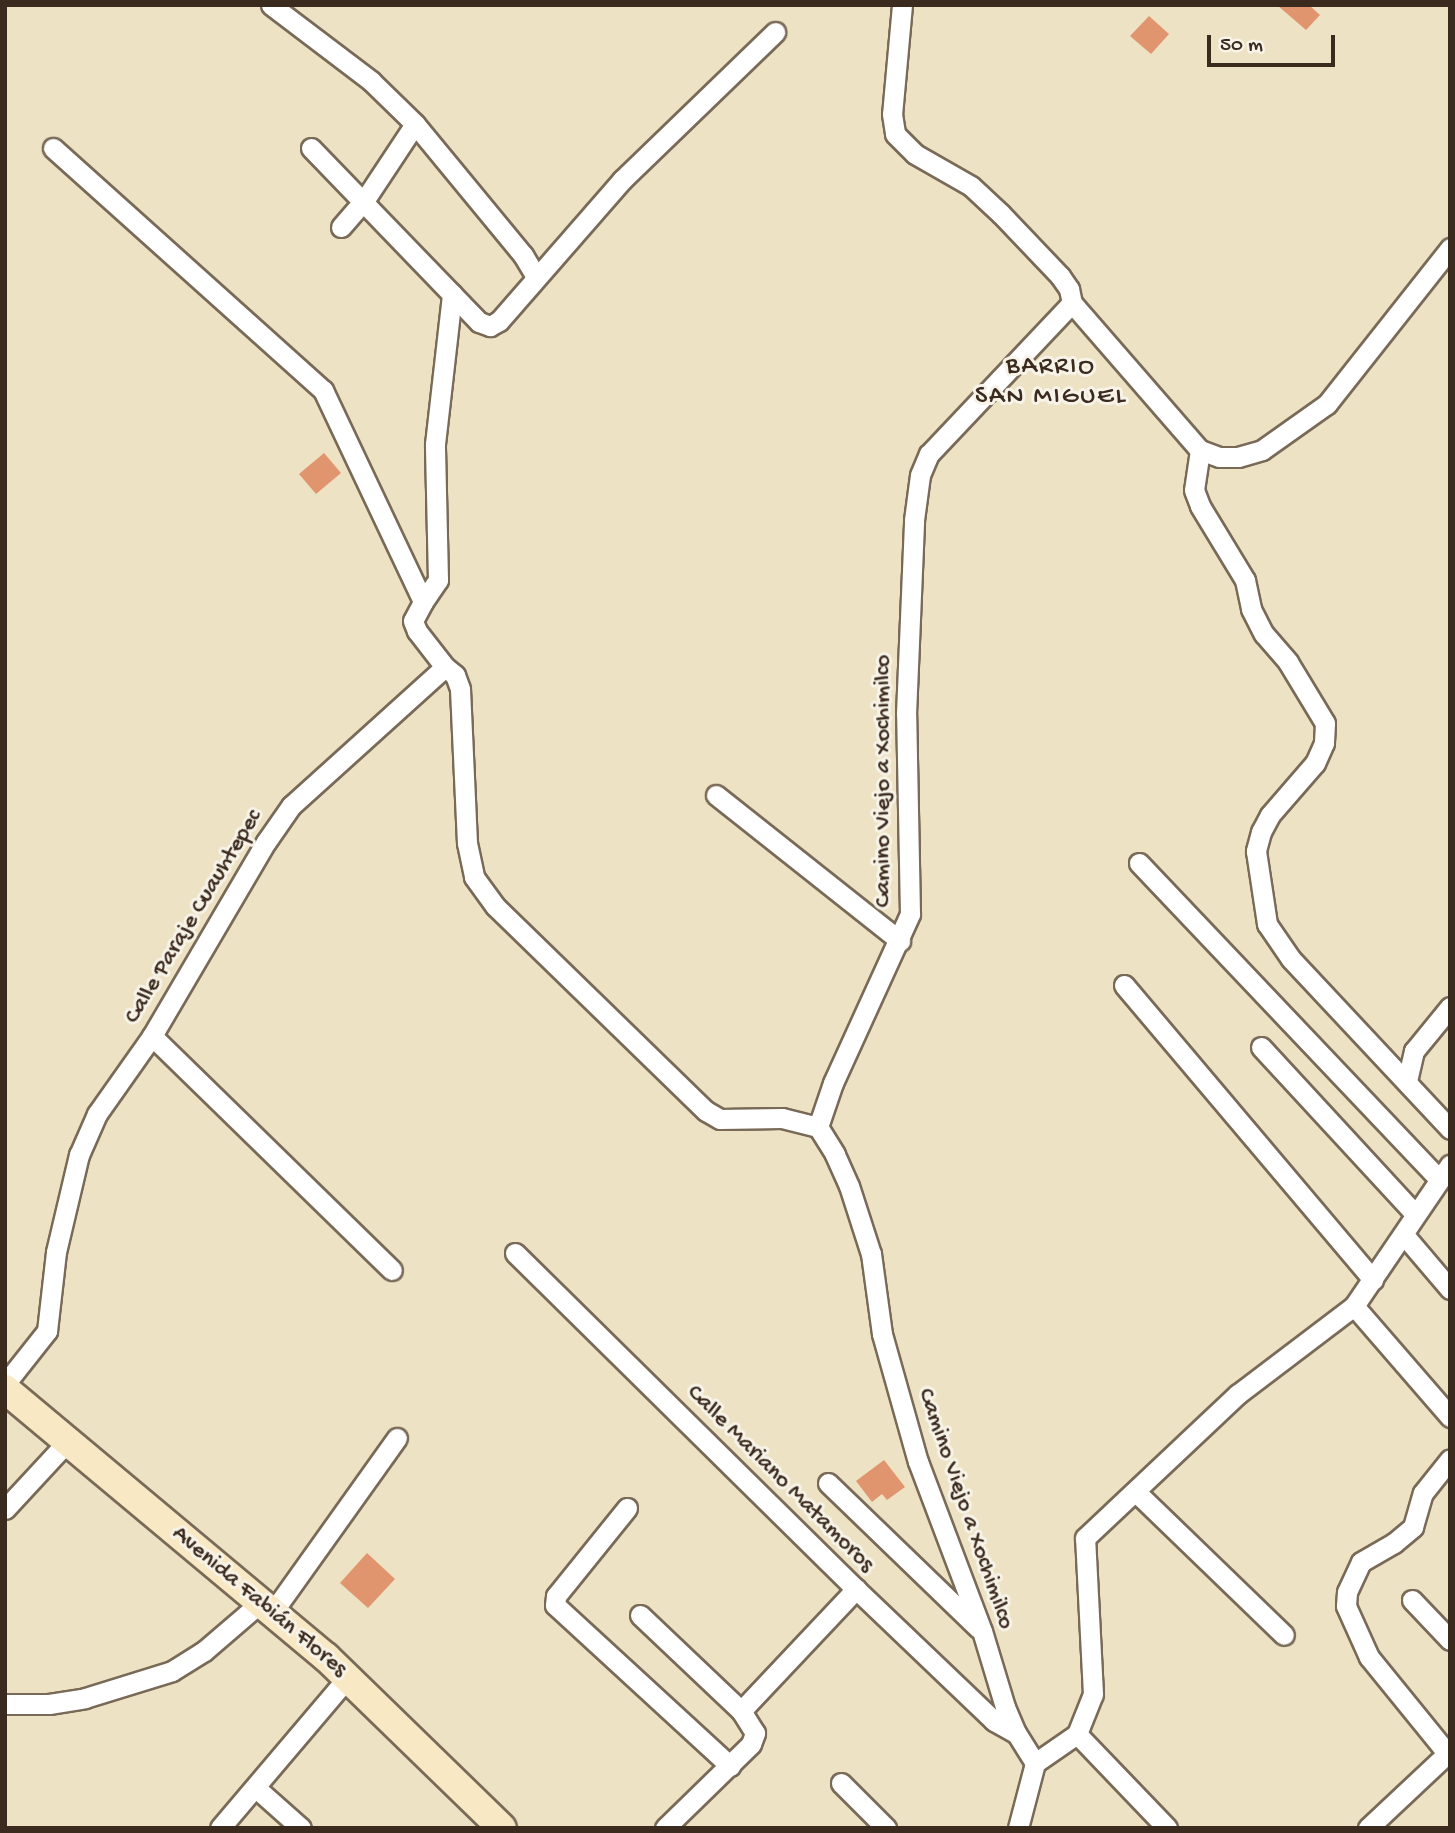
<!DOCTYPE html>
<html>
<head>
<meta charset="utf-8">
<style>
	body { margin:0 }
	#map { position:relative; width:1455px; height:1833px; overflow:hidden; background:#ede2c3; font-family:"Gochi Hand",sans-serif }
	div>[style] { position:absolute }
	.building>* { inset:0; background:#e1956f }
	.roads { filter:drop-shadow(2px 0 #796a58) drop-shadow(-2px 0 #796a58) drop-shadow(0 2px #796a58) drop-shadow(0 -2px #796a58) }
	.street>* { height:19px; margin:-9.5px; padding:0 9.5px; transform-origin:9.5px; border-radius:9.5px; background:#fff }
	.secondary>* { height:28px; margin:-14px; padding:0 14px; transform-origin:14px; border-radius:14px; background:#f8e8c3 }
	span { translate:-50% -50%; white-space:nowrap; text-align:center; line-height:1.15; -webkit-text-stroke:6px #f7f3e8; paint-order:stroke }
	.street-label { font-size:24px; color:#3b2a1e }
	.neighbourhood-label { font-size:26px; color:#3b2a1e; letter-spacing:2px }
	.frame { position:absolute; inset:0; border:7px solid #3b2a1e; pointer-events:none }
	.scale { position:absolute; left:1207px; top:35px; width:128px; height:32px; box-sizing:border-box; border:4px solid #3b2a1e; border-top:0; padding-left:9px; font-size:21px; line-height:24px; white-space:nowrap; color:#3b2a1e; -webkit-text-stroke:5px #f7f3e8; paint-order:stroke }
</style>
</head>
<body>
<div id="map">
	<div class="building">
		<div style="clip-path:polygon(1277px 5px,1309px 5px,1320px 15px,1306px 30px)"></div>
		<div style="clip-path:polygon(1149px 16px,1169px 34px,1151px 54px,1130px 36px)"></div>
		<div style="clip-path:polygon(324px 453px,341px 473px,316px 494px,299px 474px)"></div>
		<div style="clip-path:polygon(884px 1460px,905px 1487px,887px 1500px,882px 1494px,872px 1502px,856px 1481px)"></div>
		<div style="clip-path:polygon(367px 1553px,395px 1579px,368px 1608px,340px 1583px)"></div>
	</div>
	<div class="roads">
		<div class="street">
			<div style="left:271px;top:5px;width:126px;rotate:37.2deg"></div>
			<div style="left:371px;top:81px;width:62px;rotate:44.3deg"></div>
			<div style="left:415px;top:124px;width:170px;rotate:50.5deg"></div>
			<div style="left:523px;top:255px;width:26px;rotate:59deg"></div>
			<div style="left:902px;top:5px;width:109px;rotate:95.2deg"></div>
			<div style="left:892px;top:114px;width:20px;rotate:81deg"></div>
			<div style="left:895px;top:134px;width:28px;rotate:45deg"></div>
			<div style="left:915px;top:154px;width:64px;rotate:29.7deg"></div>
			<div style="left:971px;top:186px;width:41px;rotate:43deg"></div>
			<div style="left:1001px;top:214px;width:86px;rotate:46.4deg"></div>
			<div style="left:1060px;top:276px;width:16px;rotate:55deg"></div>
			<div style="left:1069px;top:289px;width:14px;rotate:78deg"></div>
			<div style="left:1072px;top:303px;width:195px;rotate:49deg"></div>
			<div style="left:1200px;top:450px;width:20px;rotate:20deg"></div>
			<div style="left:1219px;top:457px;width:19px"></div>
			<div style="left:1238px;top:457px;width:25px;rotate:-16deg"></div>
			<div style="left:1262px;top:450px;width:80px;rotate:-35.3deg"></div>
			<div style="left:1327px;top:404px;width:199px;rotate:-51.7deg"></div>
			<div style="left:53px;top:148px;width:363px;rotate:41.9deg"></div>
			<div style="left:323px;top:390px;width:234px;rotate:64.7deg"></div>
			<div style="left:423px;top:602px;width:27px;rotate:-56deg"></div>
			<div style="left:438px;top:580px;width:136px;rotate:-91.3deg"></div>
			<div style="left:435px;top:444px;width:151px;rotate:-83.5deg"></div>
			<div style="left:452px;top:294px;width:39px;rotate:46deg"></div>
			<div style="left:479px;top:322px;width:12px;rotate:20deg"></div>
			<div style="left:490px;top:326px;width:10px;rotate:-29deg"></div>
			<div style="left:499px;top:321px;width:187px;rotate:-48.9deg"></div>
			<div style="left:622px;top:180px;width:213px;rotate:-44deg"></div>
			<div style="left:311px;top:148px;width:203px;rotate:46deg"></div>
			<div style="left:341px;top:227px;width:35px;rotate:-49deg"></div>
			<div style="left:364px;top:201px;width:92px;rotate:-56.5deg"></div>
			<div style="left:1200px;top:450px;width:40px;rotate:98.5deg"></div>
			<div style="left:1194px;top:490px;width:17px;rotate:69deg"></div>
			<div style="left:1200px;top:506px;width:87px;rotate:58.7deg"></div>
			<div style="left:1245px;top:580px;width:30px;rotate:78deg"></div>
			<div style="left:1251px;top:609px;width:28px;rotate:63deg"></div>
			<div style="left:1264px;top:634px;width:37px;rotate:49deg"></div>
			<div style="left:1288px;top:662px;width:71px;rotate:58.8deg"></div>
			<div style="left:1325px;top:723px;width:20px;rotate:93deg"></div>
			<div style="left:1324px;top:743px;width:22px;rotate:114deg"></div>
			<div style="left:1315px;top:763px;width:69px;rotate:130.9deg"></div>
			<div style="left:1270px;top:815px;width:19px;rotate:118deg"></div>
			<div style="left:1261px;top:832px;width:20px;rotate:105deg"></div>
			<div style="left:1256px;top:851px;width:74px;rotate:81.4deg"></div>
			<div style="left:1267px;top:924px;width:42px;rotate:55.6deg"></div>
			<div style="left:1291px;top:959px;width:233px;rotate:46.9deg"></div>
			<div style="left:423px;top:602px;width:21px;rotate:118deg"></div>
			<div style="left:413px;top:621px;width:11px;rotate:68deg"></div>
			<div style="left:417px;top:631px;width:46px;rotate:52.1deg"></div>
			<div style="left:716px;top:795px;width:235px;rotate:38.4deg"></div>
			<div style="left:1139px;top:863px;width:436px;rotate:46.5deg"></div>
			<div style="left:1124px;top:985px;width:386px;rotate:49.8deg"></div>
			<div style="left:152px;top:1036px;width:335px;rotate:44.3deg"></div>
			<div style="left:1261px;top:1047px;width:227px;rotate:47.3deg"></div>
			<div style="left:1407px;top:1081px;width:31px;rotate:-77deg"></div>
			<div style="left:1414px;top:1051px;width:57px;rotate:-50.7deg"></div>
			<div style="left:1404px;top:1235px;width:71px;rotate:49.6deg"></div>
			<div style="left:515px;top:1253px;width:479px;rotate:44.6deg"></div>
			<div style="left:856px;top:1589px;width:191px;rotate:43.7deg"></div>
			<div style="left:994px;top:1721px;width:25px;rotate:29deg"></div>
			<div style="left:1354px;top:1306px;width:147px;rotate:49.1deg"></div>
			<div style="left:5px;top:1384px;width:68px;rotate:-51.6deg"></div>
			<div style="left:47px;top:1331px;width:80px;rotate:-83.5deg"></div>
			<div style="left:56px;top:1252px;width:100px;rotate:-76.7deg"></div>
			<div style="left:79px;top:1155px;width:45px;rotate:-66.3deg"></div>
			<div style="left:97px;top:1114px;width:95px;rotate:-54.8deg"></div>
			<div style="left:152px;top:1036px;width:225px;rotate:-59.6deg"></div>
			<div style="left:266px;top:842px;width:44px;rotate:-55.2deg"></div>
			<div style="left:291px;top:806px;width:207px;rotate:-42.1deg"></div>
			<div style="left:445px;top:667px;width:13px;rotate:39deg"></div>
			<div style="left:455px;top:675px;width:15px;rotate:70deg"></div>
			<div style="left:460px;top:689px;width:154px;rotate:87.4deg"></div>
			<div style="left:467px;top:843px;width:35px;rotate:78deg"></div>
			<div style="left:474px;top:877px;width:36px;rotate:54deg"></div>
			<div style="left:495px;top:906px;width:294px;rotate:44.2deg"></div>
			<div style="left:706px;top:1111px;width:16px;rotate:30deg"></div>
			<div style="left:720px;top:1119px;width:62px;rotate:-0.9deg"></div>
			<div style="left:782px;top:1118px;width:37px;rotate:14deg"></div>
			<div style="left:828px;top:1483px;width:209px;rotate:44deg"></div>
			<div style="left:1137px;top:1493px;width:204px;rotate:44deg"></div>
			<div style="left:627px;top:1508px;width:113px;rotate:128.9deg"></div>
			<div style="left:556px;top:1596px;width:9px;rotate:96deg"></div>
			<div style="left:555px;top:1605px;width:238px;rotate:42.6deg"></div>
			<div style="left:5px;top:1509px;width:93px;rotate:-47.2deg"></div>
			<div style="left:1412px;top:1600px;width:55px;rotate:46.5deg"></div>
			<div style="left:272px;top:1613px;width:215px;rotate:-54.5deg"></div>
			<div style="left:640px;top:1615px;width:139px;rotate:43.5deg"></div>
			<div style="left:5px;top:1704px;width:44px"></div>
			<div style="left:49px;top:1704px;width:36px;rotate:-9deg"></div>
			<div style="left:85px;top:1698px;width:91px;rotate:-17.2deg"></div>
			<div style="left:172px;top:1671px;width:38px;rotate:-32deg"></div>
			<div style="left:204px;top:1651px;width:74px;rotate:-40.6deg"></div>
			<div style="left:1077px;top:1734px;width:130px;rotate:46.2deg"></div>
			<div style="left:1447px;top:1753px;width:124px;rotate:-129.1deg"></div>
			<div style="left:1369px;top:1657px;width:56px;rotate:-114.3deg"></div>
			<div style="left:1346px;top:1606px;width:14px;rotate:-86deg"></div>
			<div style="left:1347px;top:1592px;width:33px;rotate:-65deg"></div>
			<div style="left:1361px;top:1562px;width:38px;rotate:-30deg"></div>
			<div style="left:1394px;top:1543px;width:25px;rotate:-40deg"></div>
			<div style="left:1413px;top:1527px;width:35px;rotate:-74deg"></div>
			<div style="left:1423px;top:1493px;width:43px;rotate:-51.5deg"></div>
			<div style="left:1035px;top:1763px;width:36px;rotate:-122deg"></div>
			<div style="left:1016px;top:1733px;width:28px;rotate:-113deg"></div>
			<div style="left:1005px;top:1707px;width:79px;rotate:-106.8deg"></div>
			<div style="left:982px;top:1631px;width:181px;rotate:-110.7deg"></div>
			<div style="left:918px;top:1462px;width:133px;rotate:-105.7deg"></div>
			<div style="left:882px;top:1334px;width:81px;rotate:-97.8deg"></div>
			<div style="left:871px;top:1254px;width:71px;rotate:-107.9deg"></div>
			<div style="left:849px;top:1186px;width:35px;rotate:-114deg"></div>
			<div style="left:835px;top:1154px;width:32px;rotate:-122deg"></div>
			<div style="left:818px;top:1127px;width:46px;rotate:-71.2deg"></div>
			<div style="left:833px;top:1083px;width:186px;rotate:-65.5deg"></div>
			<div style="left:910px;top:914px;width:200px;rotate:-91.1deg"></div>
			<div style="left:906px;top:714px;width:194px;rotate:-87.6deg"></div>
			<div style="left:914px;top:520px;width:45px;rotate:-82.4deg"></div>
			<div style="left:920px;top:475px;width:23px;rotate:-67deg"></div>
			<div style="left:929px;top:454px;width:208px;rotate:-46.6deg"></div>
			<div style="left:1035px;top:1763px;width:51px;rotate:-34.6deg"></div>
			<div style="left:1077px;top:1734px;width:43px;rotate:-68.2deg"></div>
			<div style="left:1093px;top:1694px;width:156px;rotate:-92.9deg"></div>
			<div style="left:1085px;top:1538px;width:210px;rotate:-43.3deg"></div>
			<div style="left:1238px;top:1394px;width:146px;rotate:-37.2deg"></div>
			<div style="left:1354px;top:1306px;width:171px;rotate:-55.8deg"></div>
			<div style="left:841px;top:1783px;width:64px;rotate:45deg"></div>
			<div style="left:256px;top:1788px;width:60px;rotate:41.6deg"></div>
			<div style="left:220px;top:1828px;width:198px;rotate:-49.7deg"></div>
			<div style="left:665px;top:1828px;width:120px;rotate:-44.3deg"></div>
			<div style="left:751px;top:1744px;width:12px;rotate:-70deg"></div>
			<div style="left:755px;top:1733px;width:26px;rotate:-122deg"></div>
			<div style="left:741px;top:1711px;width:168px;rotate:-46.7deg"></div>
			<div style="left:1018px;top:1828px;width:67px;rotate:-75.3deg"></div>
			<div style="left:1368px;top:1828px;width:112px;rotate:-43.2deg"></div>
		</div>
		<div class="secondary">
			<div style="left:5px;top:1389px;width:418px;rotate:39.9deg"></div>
			<div style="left:326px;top:1657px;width:245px;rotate:44.2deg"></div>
		</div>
	</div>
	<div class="street-label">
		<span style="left:884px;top:781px;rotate:-90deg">Camino Viejo a Xochimilco</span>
		<span style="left:194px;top:917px;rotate:-59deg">Calle Paraje Cuauhtepec</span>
		<span style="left:780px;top:1479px;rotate:45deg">Calle Mariano Matamoros</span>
		<span style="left:965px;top:1509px;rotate:71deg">Camino Viejo a Xochimilco</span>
		<span style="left:259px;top:1602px;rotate:40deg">Avenida Fabián Flores</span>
	</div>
	<div class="neighbourhood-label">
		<span style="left:1051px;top:383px">BARRIO<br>SAN MIGUEL</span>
	</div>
	<div class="frame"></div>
	<div class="scale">50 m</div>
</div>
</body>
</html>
